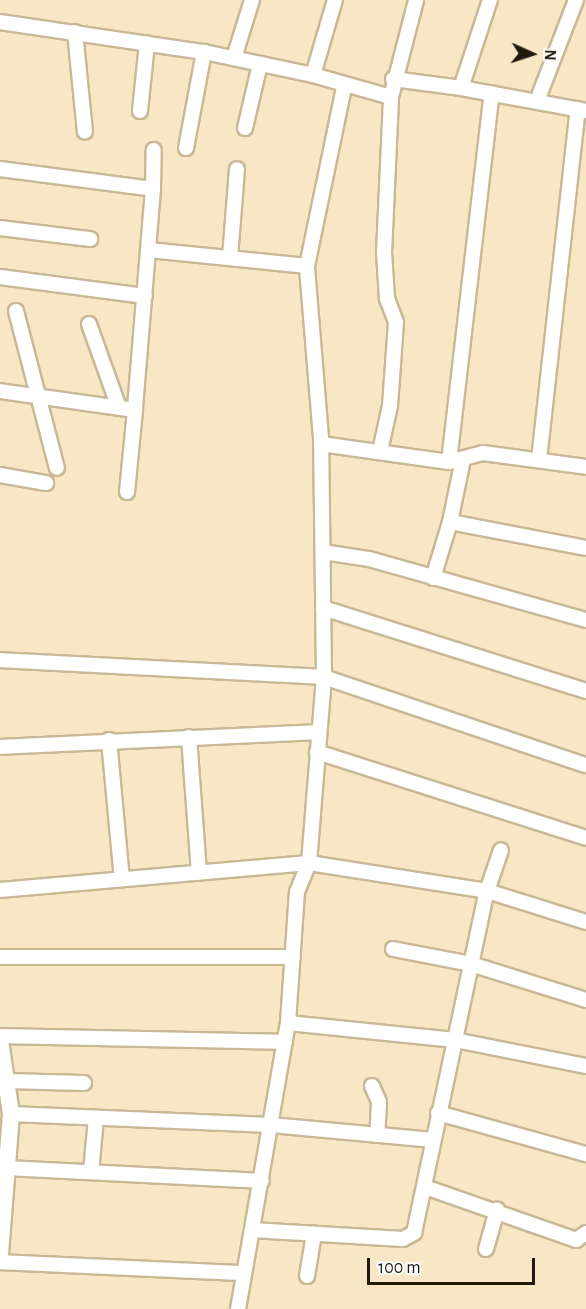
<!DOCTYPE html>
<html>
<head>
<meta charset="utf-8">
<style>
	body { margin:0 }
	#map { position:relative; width:586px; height:1309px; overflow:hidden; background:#f8e7c4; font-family:"Alegreya Sans",sans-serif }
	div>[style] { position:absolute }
	.roads { filter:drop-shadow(2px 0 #c8b896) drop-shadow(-2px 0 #c8b896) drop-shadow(0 2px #c8b896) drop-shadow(0 -2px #c8b896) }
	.minor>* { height:14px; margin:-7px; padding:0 7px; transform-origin:7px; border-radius:7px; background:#fff }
	.tertiary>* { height:16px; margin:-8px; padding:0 8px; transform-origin:8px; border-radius:8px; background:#fff }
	span { translate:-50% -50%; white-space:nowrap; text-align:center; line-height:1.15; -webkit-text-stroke:4.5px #fff; paint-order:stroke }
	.north { position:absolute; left:502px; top:24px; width:60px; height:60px; -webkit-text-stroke:4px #fff; paint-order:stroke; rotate:93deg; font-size:16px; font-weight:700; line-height:24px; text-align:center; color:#201a0d }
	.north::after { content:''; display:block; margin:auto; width:21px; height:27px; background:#201a0d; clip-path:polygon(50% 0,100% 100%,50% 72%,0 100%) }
	.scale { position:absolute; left:367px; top:1258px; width:168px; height:27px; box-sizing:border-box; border:3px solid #201a0d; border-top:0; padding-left:8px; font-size:18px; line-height:21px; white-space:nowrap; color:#201a0d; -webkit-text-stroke:4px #fff; paint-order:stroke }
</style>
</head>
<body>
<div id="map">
	<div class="roads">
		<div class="minor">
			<div style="left:0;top:22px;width:206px;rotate:8.4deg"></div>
			<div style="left:204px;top:52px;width:111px;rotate:11.9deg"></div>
			<div style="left:313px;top:75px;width:81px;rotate:15.8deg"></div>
			<div style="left:75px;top:32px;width:100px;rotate:84.3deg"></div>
			<div style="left:234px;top:58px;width:61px;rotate:-72.8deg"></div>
			<div style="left:313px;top:75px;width:78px;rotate:-73.7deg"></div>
			<div style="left:393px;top:79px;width:69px;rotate:7.5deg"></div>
			<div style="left:461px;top:88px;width:93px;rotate:-71.8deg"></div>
			<div style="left:461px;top:88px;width:127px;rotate:10.4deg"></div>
			<div style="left:537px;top:101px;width:108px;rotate:-68.9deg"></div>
			<div style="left:140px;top:111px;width:68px;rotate:-84.1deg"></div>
			<div style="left:245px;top:128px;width:66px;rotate:-76.8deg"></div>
			<div style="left:186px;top:148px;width:98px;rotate:-79.4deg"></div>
			<div style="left:0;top:169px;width:154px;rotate:7.4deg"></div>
			<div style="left:153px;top:189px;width:222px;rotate:94.7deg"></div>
			<div style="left:135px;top:410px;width:136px;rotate:-172deg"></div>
			<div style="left:153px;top:189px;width:39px;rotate:-89deg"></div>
			<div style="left:0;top:228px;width:91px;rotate:7deg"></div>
			<div style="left:149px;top:250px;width:159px;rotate:5.8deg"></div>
			<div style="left:230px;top:258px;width:89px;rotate:-85.5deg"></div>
			<div style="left:0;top:277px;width:146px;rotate:7.5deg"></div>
			<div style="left:16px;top:311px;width:162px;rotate:75.4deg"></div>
			<div style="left:89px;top:324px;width:89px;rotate:70.3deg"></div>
			<div style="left:321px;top:444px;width:129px;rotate:8deg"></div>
			<div style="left:449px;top:462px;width:35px;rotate:-15deg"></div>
			<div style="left:483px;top:453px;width:104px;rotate:7.7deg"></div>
			<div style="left:380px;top:451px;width:46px;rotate:-77.5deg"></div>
			<div style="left:390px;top:406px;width:84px;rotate:-85.9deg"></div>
			<div style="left:396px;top:322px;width:26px;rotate:-111deg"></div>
			<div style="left:387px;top:298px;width:45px;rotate:-93.8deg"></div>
			<div style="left:384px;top:253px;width:156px;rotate:-87.4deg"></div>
			<div style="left:391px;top:97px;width:100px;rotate:-75.5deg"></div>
			<div style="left:539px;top:460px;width:353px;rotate:-83.7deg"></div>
			<div style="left:449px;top:462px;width:371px;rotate:-83.4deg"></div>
			<div style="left:0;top:475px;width:47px;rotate:9.9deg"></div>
			<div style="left:127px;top:492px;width:82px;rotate:-84.4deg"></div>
			<div style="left:450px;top:522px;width:138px;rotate:10.8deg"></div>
			<div style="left:323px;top:552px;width:47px;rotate:8.7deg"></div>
			<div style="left:369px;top:559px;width:225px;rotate:15.7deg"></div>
			<div style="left:433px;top:578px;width:59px;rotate:-73.1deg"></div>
			<div style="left:450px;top:522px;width:64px;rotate:-78.3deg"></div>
			<div style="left:323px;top:608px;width:276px;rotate:17.5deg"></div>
			<div style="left:0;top:660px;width:324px;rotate:3deg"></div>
			<div style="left:324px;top:677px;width:276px;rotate:18.6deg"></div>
			<div style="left:189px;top:737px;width:136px;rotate:85.8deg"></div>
			<div style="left:109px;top:740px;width:140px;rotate:84.7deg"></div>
			<div style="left:0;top:747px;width:319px;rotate:-2.7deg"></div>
			<div style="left:317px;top:752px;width:282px;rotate:17.7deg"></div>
			<div style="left:0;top:890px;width:310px;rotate:-5deg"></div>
			<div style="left:309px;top:863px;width:180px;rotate:8.9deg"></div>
			<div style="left:487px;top:891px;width:104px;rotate:17.4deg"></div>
			<div style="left:393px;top:949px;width:79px;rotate:10.9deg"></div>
			<div style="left:471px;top:964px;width:121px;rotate:17.4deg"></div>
			<div style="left:0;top:957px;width:293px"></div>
			<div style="left:288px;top:1023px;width:168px;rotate:5.8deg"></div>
			<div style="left:455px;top:1040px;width:134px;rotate:11.2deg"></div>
			<div style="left:0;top:1036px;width:285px;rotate:1.2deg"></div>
			<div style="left:6px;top:1081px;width:78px;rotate:1.5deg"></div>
			<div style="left:372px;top:1086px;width:17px;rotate:66deg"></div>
			<div style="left:379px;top:1102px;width:33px;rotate:93deg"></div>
			<div style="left:438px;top:1113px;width:154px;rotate:15.5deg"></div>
			<div style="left:11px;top:1114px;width:260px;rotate:2.4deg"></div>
			<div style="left:271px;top:1125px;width:163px;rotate:5.3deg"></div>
			<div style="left:8px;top:1168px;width:254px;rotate:2.9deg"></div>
			<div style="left:91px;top:1172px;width:54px;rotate:-84.7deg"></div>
			<div style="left:425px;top:1187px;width:160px;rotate:19.3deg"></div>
			<div style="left:576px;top:1240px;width:12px;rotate:-35deg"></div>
			<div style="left:252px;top:1230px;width:151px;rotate:3.4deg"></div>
			<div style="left:403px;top:1239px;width:13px;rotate:-29deg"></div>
			<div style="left:414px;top:1233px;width:350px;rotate:-78deg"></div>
			<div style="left:487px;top:891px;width:43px;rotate:-71.1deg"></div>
			<div style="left:486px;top:1249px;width:41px;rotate:-74.2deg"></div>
			<div style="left:0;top:1262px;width:244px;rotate:2.6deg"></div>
			<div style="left:307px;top:1276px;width:43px;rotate:-80.5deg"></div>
			<div style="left:238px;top:1309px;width:290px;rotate:-80.1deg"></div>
			<div style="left:288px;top:1023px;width:131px;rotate:-86.1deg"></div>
			<div style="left:297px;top:892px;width:31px;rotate:-68deg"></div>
			<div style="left:309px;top:863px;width:187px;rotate:-85.4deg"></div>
			<div style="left:324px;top:677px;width:239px;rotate:-90.7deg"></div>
			<div style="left:321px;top:438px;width:173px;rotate:-94.7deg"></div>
			<div style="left:307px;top:266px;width:183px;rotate:-78.3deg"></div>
		</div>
		<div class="tertiary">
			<div style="left:0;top:1041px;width:74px;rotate:81.4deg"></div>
			<div style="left:11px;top:1114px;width:139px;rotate:94.5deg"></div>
		</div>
	</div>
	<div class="north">N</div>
	<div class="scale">100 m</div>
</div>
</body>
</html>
